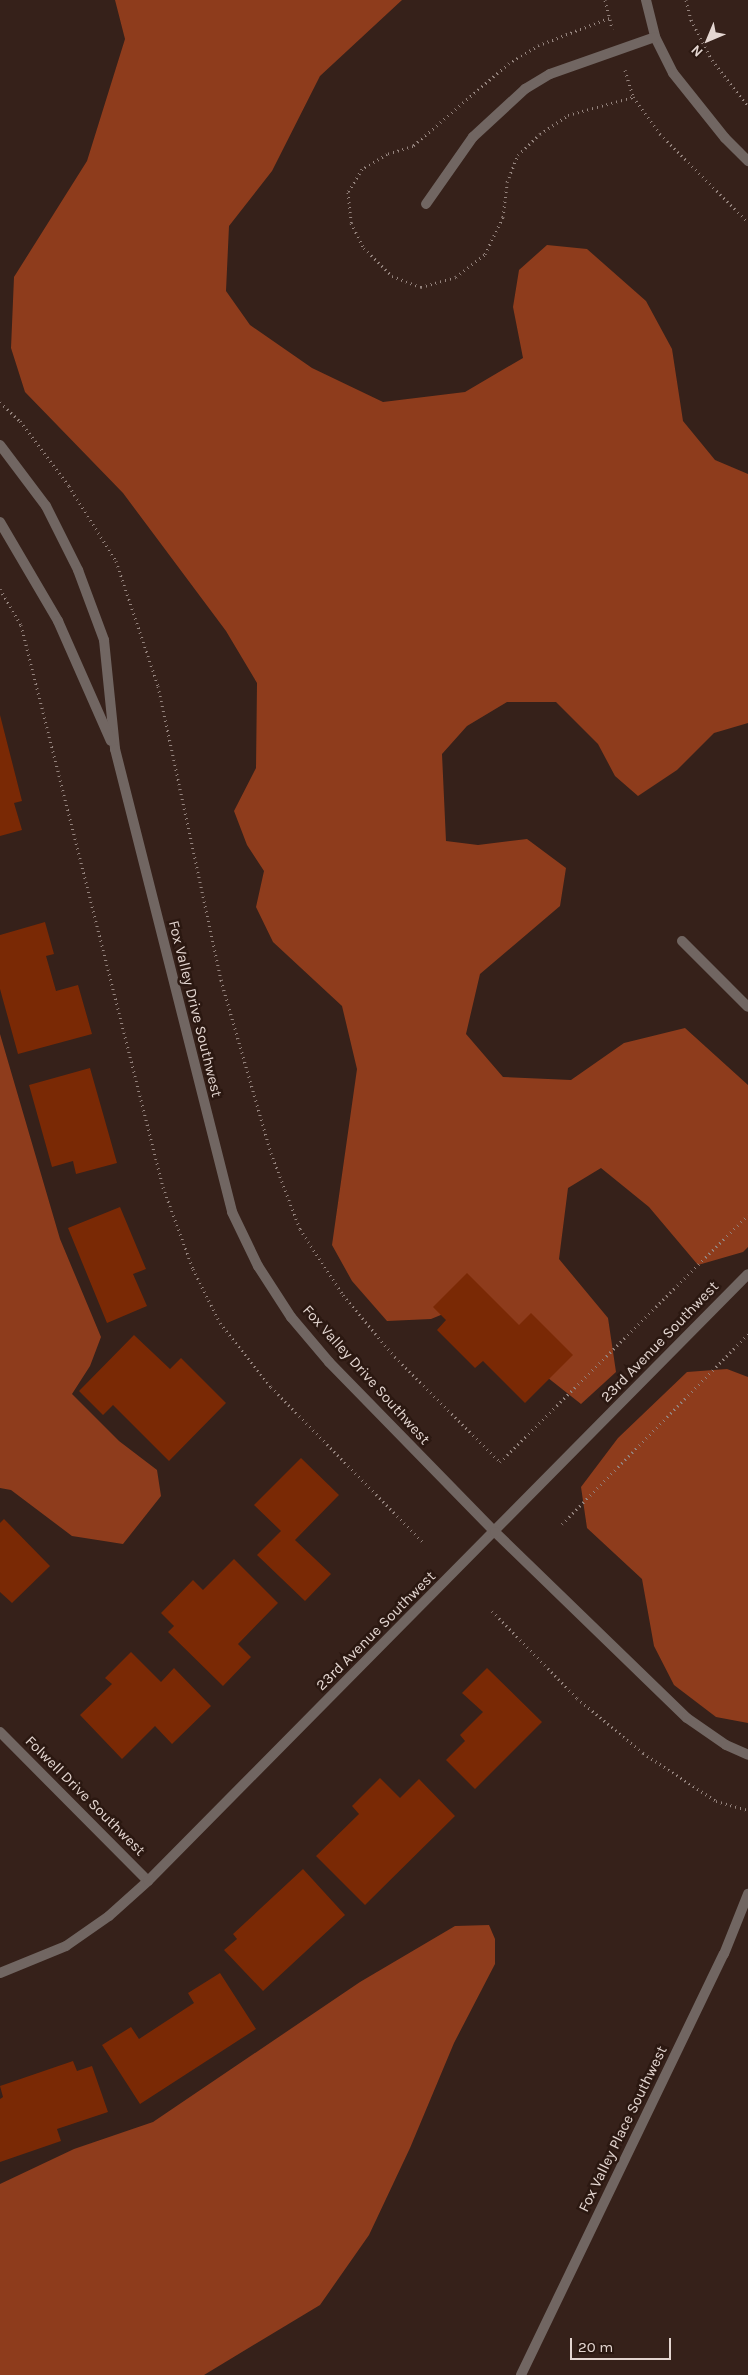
<!DOCTYPE html>
<html>
<head>
<meta charset="utf-8">
<style>
	body { margin:0 }
	#map { position:relative; width:748px; height:2375px; overflow:hidden; background:#36211a; font-family:Karla,sans-serif }
	div>[style] { position:absolute }
	.forest>* { inset:0; background:#8e3c1c }
	.building>* { inset:0; background:#7a2905 }
	.path>* { height:3px; margin-top:-1.5px; transform-origin:0; background:repeating-linear-gradient(90deg,#94837d 0 1px,transparent 0 5px) }
	.minor>* { height:10px; margin:-5px; padding:0 5px; transform-origin:5px; border-radius:5px; background:#716662 }
	.tertiary>* { height:10px; margin:-5px; padding:0 5px; transform-origin:5px; border-radius:5px; background:#716662 }
	span { translate:-50% -50%; white-space:nowrap; text-align:center; line-height:1.15; -webkit-text-stroke:5px #2b1811; paint-order:stroke }
	.street-label { font-size:15px; color:#e4d6d1 }
	.north { position:absolute; left:683px; top:15px; width:50px; height:50px; -webkit-text-stroke:4px #2b1811; paint-order:stroke; rotate:225deg; font-size:14px; font-weight:700; line-height:20px; text-align:center; color:#e4d6d1 }
	.north::after { content:''; display:block; margin:auto; width:18px; height:22px; background:#e4d6d1; clip-path:polygon(50% 0,100% 100%,50% 72%,0 100%) }
	.scale { position:absolute; left:570px; top:2338px; width:101px; height:22px; box-sizing:border-box; border:2px solid #e4d6d1; border-top:0; padding-left:6px; font-size:15px; line-height:18px; white-space:nowrap; color:#e4d6d1; -webkit-text-stroke:4px #2b1811; paint-order:stroke }
</style>
</head>
<body>
<div id="map">
	<div class="forest">
		<div style="clip-path:polygon(115px 0,402px 0,320px 76px,272px 171px,229px 226px,226px 291px,250px 325px,312px 368px,383px 402px,465px 392px,523px 358px,513px 307px,519px 270px,547px 245px,587px 249px,646px 301px,672px 349px,683px 421px,715px 460px,748px 474px,748px 723px,714px 733px,677px 770px,638px 796px,615px 776px,598px 744px,556px 702px,507px 702px,467px 726px,442px 754px,446px 841px,478px 845px,527px 839px,566px 868px,560px 906px,480px 974px,466px 1034px,503px 1077px,571px 1080px,624px 1043px,685px 1028px,748px 1085px,748px 1247px,743px 1252px,698px 1265px,649px 1207px,601px 1168px,568px 1188px,559px 1259px,608px 1318px,616px 1372px,581px 1404px,538px 1370px,475px 1301px,431px 1319px,387px 1321px,352px 1281px,332px 1245px,357px 1069px,342px 1006px,273px 942px,256px 907px,264px 871px,247px 845px,234px 811px,256px 768px,257px 683px,226px 631px,123px 493px,25px 392px,11px 348px,14px 277px,87px 161px,125px 39px)"></div>
		<div style="clip-path:polygon(0 1034px,60px 1239px,101px 1337px,90px 1366px,72px 1394px,119px 1441px,157px 1470px,161px 1496px,123px 1544px,72px 1536px,11px 1490px,0 1488px)"></div>
		<div style="clip-path:polygon(727px 1369px,748px 1377px,748px 1723px,716px 1717px,674px 1685px,654px 1646px,642px 1579px,587px 1528px,581px 1487px,618px 1438px,687px 1372px)"></div>
		<div style="clip-path:polygon(489px 1925px,495px 1939px,495px 1964px,454px 2043px,410px 2148px,369px 2235px,320px 2305px,204px 2375px,0 2375px,0 2184px,74px 2149px,153px 2122px,360px 1982px,455px 1926px)"></div>
	</div>
	<div class="building">
		<div style="clip-path:polygon(0 715px,22px 801px,14px 803px,22px 830px,0 836px)"></div>
		<div style="clip-path:polygon(45px 922px,54px 954px,46px 956px,56px 991px,78px 985px,92px 1034px,18px 1054px,0 989px,0 935px)"></div>
		<div style="clip-path:polygon(90px 1068px,117px 1163px,76px 1174px,73px 1161px,52px 1167px,29px 1085px)"></div>
		<div style="clip-path:polygon(120px 1207px,146px 1269px,133px 1274px,147px 1306px,107px 1323px,68px 1228px)"></div>
		<div style="clip-path:polygon(467px 1273px,519px 1325px,531px 1313px,573px 1355px,525px 1403px,483px 1361px,475px 1368px,437px 1330px,446px 1320px,433px 1307px)"></div>
		<div style="clip-path:polygon(134px 1335px,170px 1369px,181px 1358px,226px 1403px,169px 1461px,113px 1405px,103px 1415px,79px 1391px)"></div>
		<div style="clip-path:polygon(301px 1458px,339px 1495px,295px 1540px,331px 1574px,305px 1601px,257px 1555px,281px 1531px,254px 1505px)"></div>
		<div style="clip-path:polygon(4px 1519px,50px 1566px,12px 1603px,0 1592px,0 1523px)"></div>
		<div style="clip-path:polygon(234px 1559px,278px 1603px,238px 1644px,251px 1657px,223px 1686px,168px 1632px,174px 1626px,161px 1613px,193px 1580px,203px 1590px)"></div>
		<div style="clip-path:polygon(131px 1652px,161px 1682px,174px 1668px,211px 1706px,172px 1744px,155px 1726px,122px 1759px,80px 1715px,112px 1684px,105px 1678px)"></div>
		<div style="clip-path:polygon(487px 1668px,542px 1722px,475px 1789px,446px 1760px,465px 1741px,460px 1735px,483px 1712px,462px 1693px)"></div>
		<div style="clip-path:polygon(380px 1778px,400px 1798px,419px 1779px,455px 1816px,365px 1905px,316px 1856px,359px 1814px,352px 1806px)"></div>
		<div style="clip-path:polygon(303px 1869px,345px 1915px,263px 1991px,224px 1950px,237px 1939px,233px 1934px)"></div>
		<div style="clip-path:polygon(220px 1973px,256px 2029px,140px 2104px,102px 2045px,131px 2027px,139px 2039px,194px 2003px,188px 1993px)"></div>
		<div style="clip-path:polygon(73px 2061px,77px 2071px,92px 2066px,108px 2112px,57px 2129px,61px 2141px,0 2162px,0 2099px,3px 2097px,0 2086px)"></div>
	</div>
	<div class="path">
		<div style="left:605px;top:0;width:30px;rotate:76deg"></div>
		<div style="left:686px;top:0;width:21px;rotate:76deg"></div>
		<div style="left:691px;top:20px;width:45px;rotate:62.3deg"></div>
		<div style="left:712px;top:60px;width:58px;rotate:52deg"></div>
		<div style="left:609px;top:18px;width:75px;rotate:158.9deg"></div>
		<div style="left:539px;top:45px;width:35px;rotate:149deg"></div>
		<div style="left:509px;top:63px;width:127px;rotate:139.2deg"></div>
		<div style="left:413px;top:146px;width:27px;rotate:163deg"></div>
		<div style="left:387px;top:154px;width:29px;rotate:149deg"></div>
		<div style="left:362px;top:169px;width:27px;rotate:121deg"></div>
		<div style="left:348px;top:192px;width:31px;rotate:84deg"></div>
		<div style="left:351px;top:223px;width:28px;rotate:63deg"></div>
		<div style="left:364px;top:248px;width:40px;rotate:45deg"></div>
		<div style="left:392px;top:276px;width:31px;rotate:21deg"></div>
		<div style="left:421px;top:287px;width:36px;rotate:-16deg"></div>
		<div style="left:456px;top:277px;width:37px;rotate:-38deg"></div>
		<div style="left:485px;top:254px;width:41px;rotate:-64.1deg"></div>
		<div style="left:503px;top:217px;width:35px;rotate:-83deg"></div>
		<div style="left:507px;top:182px;width:29px;rotate:-68deg"></div>
		<div style="left:518px;top:155px;width:30px;rotate:-44deg"></div>
		<div style="left:540px;top:134px;width:34px;rotate:-34deg"></div>
		<div style="left:568px;top:115px;width:67px;rotate:-15.5deg"></div>
		<div style="left:625px;top:70px;width:28px;rotate:73deg"></div>
		<div style="left:633px;top:97px;width:46px;rotate:53.9deg"></div>
		<div style="left:660px;top:134px;width:124px;rotate:45deg"></div>
		<div style="left:0;top:402px;width:28px;rotate:44deg"></div>
		<div style="left:20px;top:421px;width:81px;rotate:53deg"></div>
		<div style="left:69px;top:486px;width:89px;rotate:57.9deg"></div>
		<div style="left:116px;top:561px;width:132px;rotate:71.4deg"></div>
		<div style="left:158px;top:686px;width:301px;rotate:77.9deg"></div>
		<div style="left:221px;top:980px;width:180px;rotate:73.9deg"></div>
		<div style="left:271px;top:1153px;width:81px;rotate:69.1deg"></div>
		<div style="left:300px;top:1229px;width:79px;rotate:56.9deg"></div>
		<div style="left:343px;top:1295px;width:81px;rotate:50deg"></div>
		<div style="left:395px;top:1357px;width:148px;rotate:45deg"></div>
		<div style="left:500px;top:1462px;width:350px;rotate:-44.9deg"></div>
		<div style="left:0;top:589px;width:42px;rotate:59.7deg"></div>
		<div style="left:21px;top:625px;width:580px;rotate:75.82deg"></div>
		<div style="left:163px;top:1187px;width:87px;rotate:69.9deg"></div>
		<div style="left:193px;top:1269px;width:60px;rotate:63.4deg"></div>
		<div style="left:220px;top:1323px;width:82px;rotate:51.4deg"></div>
		<div style="left:271px;top:1387px;width:219px;rotate:45.6deg"></div>
		<div style="left:562px;top:1524px;width:266px;rotate:-45.6deg"></div>
		<div style="left:492px;top:1611px;width:122px;rotate:45.7deg"></div>
		<div style="left:577px;top:1698px;width:86px;rotate:39.8deg"></div>
		<div style="left:643px;top:1753px;width:87px;rotate:33.3deg"></div>
		<div style="left:716px;top:1801px;width:33px;rotate:16deg"></div>
	</div>
	<div class="minor">
		<div style="left:646px;top:0;width:38px;rotate:76deg"></div>
		<div style="left:655px;top:37px;width:40px;rotate:63.4deg"></div>
		<div style="left:673px;top:73px;width:83px;rotate:51.3deg"></div>
		<div style="left:725px;top:138px;width:33px;rotate:45deg"></div>
		<div style="left:426px;top:204px;width:82px;rotate:-55deg"></div>
		<div style="left:473px;top:137px;width:71px;rotate:-42.7deg"></div>
		<div style="left:525px;top:89px;width:29px;rotate:-31deg"></div>
		<div style="left:550px;top:74px;width:111px;rotate:-19.4deg"></div>
		<div style="left:682px;top:941px;width:93px;rotate:45deg"></div>
		<div style="left:0;top:1732px;width:210px;rotate:45.2deg"></div>
		<div style="left:0;top:1973px;width:71px;rotate:-22.2deg"></div>
		<div style="left:66px;top:1946px;width:52px;rotate:-34.9deg"></div>
		<div style="left:109px;top:1916px;width:52px;rotate:-41.9deg"></div>
		<div style="left:148px;top:1881px;width:853px;rotate:-45.33deg"></div>
		<div style="left:521px;top:2375px;width:467px;rotate:-64.3deg"></div>
		<div style="left:724px;top:1954px;width:65px;rotate:-68.2deg"></div>
	</div>
	<div class="tertiary">
		<div style="left:0;top:445px;width:76px;rotate:53deg"></div>
		<div style="left:46px;top:506px;width:72px;rotate:63.4deg"></div>
		<div style="left:78px;top:570px;width:75px;rotate:69.6deg"></div>
		<div style="left:104px;top:640px;width:110px;rotate:84.2deg"></div>
		<div style="left:115px;top:749px;width:478px;rotate:75.8deg"></div>
		<div style="left:232px;top:1212px;width:60px;rotate:64.3deg"></div>
		<div style="left:258px;top:1266px;width:61px;rotate:57.1deg"></div>
		<div style="left:291px;top:1317px;width:59px;rotate:49.8deg"></div>
		<div style="left:329px;top:1362px;width:238px;rotate:45.7deg"></div>
		<div style="left:495px;top:1532px;width:267px;rotate:44.1deg"></div>
		<div style="left:687px;top:1718px;width:47px;rotate:34.7deg"></div>
		<div style="left:726px;top:1745px;width:24px;rotate:24deg"></div>
		<div style="left:0;top:522px;width:115px;rotate:59.6deg"></div>
		<div style="left:58px;top:621px;width:131px;rotate:66.2deg"></div>
	</div>
	<div class="street-label">
		<span style="left:195px;top:1009px;rotate:76deg">Fox Valley Drive Southwest</span>
		<span style="left:660px;top:1342px;rotate:-46deg">23rd Avenue Southwest</span>
		<span style="left:366px;top:1375px;rotate:48deg">Fox Valley Drive Southwest</span>
		<span style="left:376px;top:1631px;rotate:-45deg">23rd Avenue Southwest</span>
		<span style="left:85px;top:1796px;rotate:45deg">Folwell Drive Southwest</span>
		<span style="left:623px;top:2129px;rotate:-64deg">Fox Valley Place Southwest</span>
	</div>
	<div class="north">N</div>
	<div class="scale">20 m</div>
</div>
</body>
</html>
